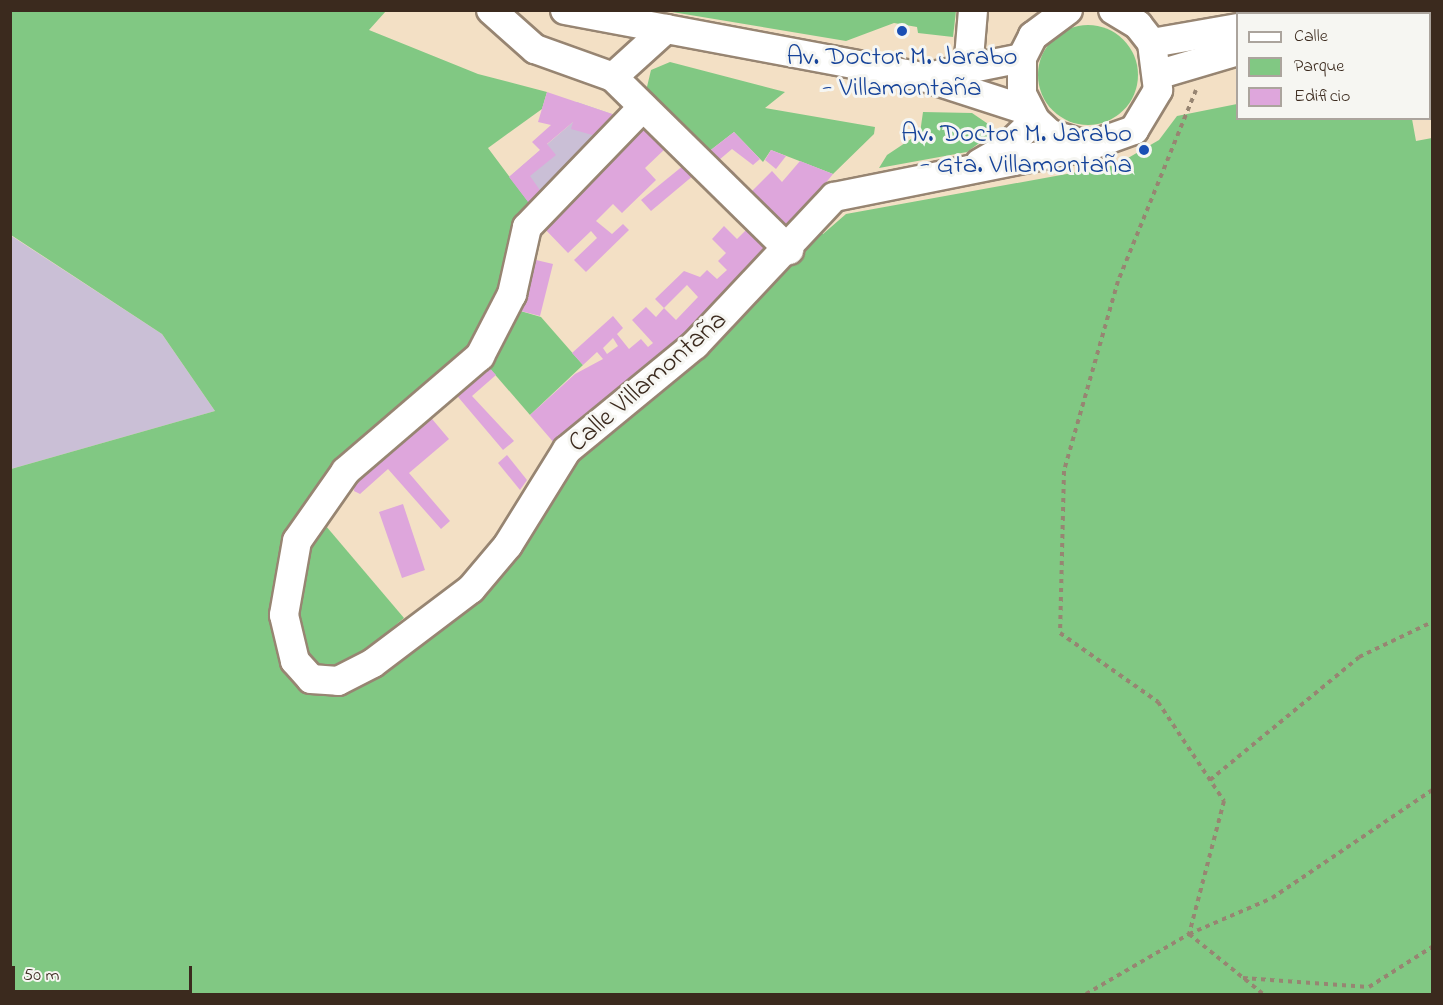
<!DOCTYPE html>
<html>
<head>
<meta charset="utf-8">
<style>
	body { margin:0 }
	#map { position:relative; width:1443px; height:1005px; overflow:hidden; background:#f3e0c5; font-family:"Indie Flower",sans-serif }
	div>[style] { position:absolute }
	.industrial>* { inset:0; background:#cabfd6 }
	.green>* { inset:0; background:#81c883 }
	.round { border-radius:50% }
	.building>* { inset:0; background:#dea6dc }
	.path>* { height:4px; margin-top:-2px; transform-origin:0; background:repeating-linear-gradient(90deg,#978572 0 4.5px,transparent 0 9px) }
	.roads { filter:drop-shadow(2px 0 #978572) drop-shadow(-2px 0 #978572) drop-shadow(0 2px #978572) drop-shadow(0 -2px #978572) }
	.minor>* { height:28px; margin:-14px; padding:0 14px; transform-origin:14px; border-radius:14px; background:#fff }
	.dots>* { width:16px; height:16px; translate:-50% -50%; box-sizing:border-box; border:3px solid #f6f6f2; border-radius:50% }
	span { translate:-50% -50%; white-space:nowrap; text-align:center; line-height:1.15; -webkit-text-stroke:6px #f6f6f2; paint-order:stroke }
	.transit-label { font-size:27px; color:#164399 }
	.right { translate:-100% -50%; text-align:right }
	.street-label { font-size:27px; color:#3b2a1e }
	.frame { position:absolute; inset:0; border:12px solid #3b2a1e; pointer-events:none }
	.legend { position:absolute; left:1236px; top:12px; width:195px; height:108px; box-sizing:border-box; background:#f6f6f2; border:2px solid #aba49d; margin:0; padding:8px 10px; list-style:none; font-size:18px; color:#3b2a1e }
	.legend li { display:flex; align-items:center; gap:12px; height:30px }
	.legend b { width:30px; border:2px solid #aba49d }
	.scale { position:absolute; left:12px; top:966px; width:180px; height:27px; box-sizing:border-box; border:3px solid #3b2a1e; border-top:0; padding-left:8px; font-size:18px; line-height:21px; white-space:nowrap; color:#3b2a1e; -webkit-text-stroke:4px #f6f6f2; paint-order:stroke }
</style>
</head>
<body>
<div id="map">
	<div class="industrial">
		<div style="clip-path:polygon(577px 102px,615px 115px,532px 207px,509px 177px,573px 122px)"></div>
		<div style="clip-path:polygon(10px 235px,162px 334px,215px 411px,11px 469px)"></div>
	</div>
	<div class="green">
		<div style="clip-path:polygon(10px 11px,386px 11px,369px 30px,478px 74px,547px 92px,542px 109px,488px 148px,532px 207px,483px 339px,300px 528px,279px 632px,336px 692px,359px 688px,462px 606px,559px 471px,728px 326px,819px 231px,823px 234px,846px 214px,1116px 165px,1159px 140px,1177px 116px,1237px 104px,1238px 118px,1412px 119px,1416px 141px,1432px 138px,1432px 994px,11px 994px,11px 469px,215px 411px,162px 334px,11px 235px)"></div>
		<div style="clip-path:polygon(666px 11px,956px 10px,956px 11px,953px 37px,918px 33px,917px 27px,894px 23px,846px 41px)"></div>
		<div class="round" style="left:1038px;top:25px;width:100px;height:100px"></div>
		<div style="clip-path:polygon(670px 62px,785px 92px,765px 108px,875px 127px,874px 134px,833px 174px,771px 150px,763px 162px,734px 132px,703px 156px,646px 91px,651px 70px)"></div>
		<div style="clip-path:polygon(923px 112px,972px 113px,997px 130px,967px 152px,879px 168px,887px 155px,920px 133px)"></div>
		<div style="clip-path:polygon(517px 310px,541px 317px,583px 365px,530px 415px,485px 363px)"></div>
		<div style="clip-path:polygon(320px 519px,404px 618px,348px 666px,311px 670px,293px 647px,300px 548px)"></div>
	</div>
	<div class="building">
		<div style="clip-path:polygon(1432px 65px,1432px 103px,1430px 104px,1430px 66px)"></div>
		<div style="clip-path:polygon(547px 92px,615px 115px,603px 138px,571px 129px,573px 122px,547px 144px,556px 155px,530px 176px,544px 196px,532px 207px,509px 177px,540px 150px,532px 142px,551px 125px,538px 122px)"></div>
		<div style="clip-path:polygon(645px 125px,667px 147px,645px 168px,656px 180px,622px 213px,613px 204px,596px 221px,612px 234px,623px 224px,629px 230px,586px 272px,574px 260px,597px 238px,591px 231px,568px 253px,542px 226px)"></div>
		<div style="clip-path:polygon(734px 132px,760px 159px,753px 165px,732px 149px,719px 160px,735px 173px,727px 181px,703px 156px)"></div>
		<div style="clip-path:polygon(771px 150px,786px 156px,776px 169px,765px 160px)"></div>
		<div style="clip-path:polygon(800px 161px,833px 174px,782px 237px,734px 188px,742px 181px,752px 191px,772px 171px,782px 182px)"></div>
		<div style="clip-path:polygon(684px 165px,694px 175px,651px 211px,641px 200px)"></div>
		<div style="clip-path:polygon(evenodd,724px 226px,737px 239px,749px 227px,772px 251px,629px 386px,600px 402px,555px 444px,530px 415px,575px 374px,603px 359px,597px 352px,583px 365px,572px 353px,613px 316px,623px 328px,617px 334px,629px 349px,641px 339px,648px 347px,653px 343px,632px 320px,646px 307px,656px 317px,664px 308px,676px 320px,698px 297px,687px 285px,664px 308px,655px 299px,684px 271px,700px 277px,707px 270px,717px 279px,727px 270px,718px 261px,726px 253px,712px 239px,724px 226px,613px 338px,618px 346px,607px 354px,603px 348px,613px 338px)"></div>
		<div style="clip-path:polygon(532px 259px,553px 264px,540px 316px,517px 310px)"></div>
		<div style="clip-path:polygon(485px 363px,496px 375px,472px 396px,514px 441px,503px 450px,453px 391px)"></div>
		<div style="clip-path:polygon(427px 413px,449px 439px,409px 473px,450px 521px,441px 529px,388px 469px,360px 494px,354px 491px,355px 474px)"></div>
		<div style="clip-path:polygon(507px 455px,527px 480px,520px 490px,498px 463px)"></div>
		<div style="clip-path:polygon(403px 504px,425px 570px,402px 578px,379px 512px)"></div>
	</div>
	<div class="path">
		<div style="left:1196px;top:90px;width:206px;rotate:112.2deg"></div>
		<div style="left:1118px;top:281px;width:198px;rotate:105.9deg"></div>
		<div style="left:1064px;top:471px;width:162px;rotate:91.4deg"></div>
		<div style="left:1060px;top:633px;width:120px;rotate:35.1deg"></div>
		<div style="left:1158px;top:702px;width:119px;rotate:56.3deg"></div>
		<div style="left:1224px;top:801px;width:138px;rotate:104.7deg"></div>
		<div style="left:1189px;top:934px;width:95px;rotate:39deg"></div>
		<div style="left:1210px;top:780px;width:193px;rotate:-39.5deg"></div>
		<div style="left:1359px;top:657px;width:81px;rotate:-25.6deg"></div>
		<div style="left:1243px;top:978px;width:126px;rotate:4.1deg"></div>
		<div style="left:1369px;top:987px;width:75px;rotate:-32.4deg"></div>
		<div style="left:1086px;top:994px;width:119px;rotate:-30.2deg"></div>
		<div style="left:1189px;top:934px;width:90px;rotate:-23.4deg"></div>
		<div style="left:1272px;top:898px;width:193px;rotate:-34deg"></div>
	</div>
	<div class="roads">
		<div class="minor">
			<div style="left:491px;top:10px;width:59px;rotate:41.6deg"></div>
			<div style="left:535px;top:49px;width:83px;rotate:19.7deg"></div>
			<div style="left:613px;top:77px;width:247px;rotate:44.5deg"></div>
			<div style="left:565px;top:10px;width:365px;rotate:10.6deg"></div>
			<div style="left:924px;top:77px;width:110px;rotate:17.9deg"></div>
			<div style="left:1068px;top:10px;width:44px;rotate:143.4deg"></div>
			<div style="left:1033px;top:36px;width:25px;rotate:117deg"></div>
			<div style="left:1022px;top:58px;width:36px;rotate:90deg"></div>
			<div style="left:1022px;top:94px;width:29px;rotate:63deg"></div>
			<div style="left:1035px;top:120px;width:21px;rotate:43deg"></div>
			<div style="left:1050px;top:134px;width:41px;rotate:17.1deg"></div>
			<div style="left:1089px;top:146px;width:48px;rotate:-19.6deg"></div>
			<div style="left:1134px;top:130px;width:47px;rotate:-59deg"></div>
			<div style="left:1158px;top:90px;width:47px;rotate:-97.3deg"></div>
			<div style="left:1152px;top:43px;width:23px;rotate:-128deg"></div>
			<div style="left:1138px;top:25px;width:29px;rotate:-149deg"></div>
			<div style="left:1311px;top:14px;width:16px;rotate:-15deg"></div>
			<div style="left:1391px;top:14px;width:16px;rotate:-15deg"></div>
			<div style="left:1152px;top:43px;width:87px;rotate:-9.9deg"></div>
			<div style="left:1430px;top:45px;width:2px"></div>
			<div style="left:968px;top:70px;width:60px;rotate:-85.2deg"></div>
			<div style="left:1160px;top:74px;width:81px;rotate:-16.4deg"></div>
			<div style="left:613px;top:77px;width:72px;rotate:-42.2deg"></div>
			<div style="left:927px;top:77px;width:97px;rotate:-11.3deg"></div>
			<div style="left:643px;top:107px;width:167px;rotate:134deg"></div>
			<div style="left:527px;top:227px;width:69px;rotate:102.6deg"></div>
			<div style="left:512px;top:294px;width:70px;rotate:117.3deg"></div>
			<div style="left:480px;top:356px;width:177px;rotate:139.4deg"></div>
			<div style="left:346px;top:471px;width:85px;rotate:125deg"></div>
			<div style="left:297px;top:541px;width:75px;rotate:100deg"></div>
			<div style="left:284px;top:615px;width:47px;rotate:76.6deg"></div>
			<div style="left:295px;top:661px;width:24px;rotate:48deg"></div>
			<div style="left:311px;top:679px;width:27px;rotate:4deg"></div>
			<div style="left:338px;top:681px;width:39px;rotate:-27deg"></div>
			<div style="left:373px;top:663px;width:123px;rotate:-37.1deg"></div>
			<div style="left:471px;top:589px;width:57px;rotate:-49.9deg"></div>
			<div style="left:508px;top:545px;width:112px;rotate:-58.2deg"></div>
			<div style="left:567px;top:450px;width:166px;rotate:-39.4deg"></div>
			<div style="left:695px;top:345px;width:203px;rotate:-46.8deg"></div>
			<div style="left:834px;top:197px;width:260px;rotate:-11.3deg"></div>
			<div style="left:980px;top:163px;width:30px;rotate:-30deg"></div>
			<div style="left:1006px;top:148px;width:40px;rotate:-44deg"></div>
		</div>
	</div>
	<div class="dots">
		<div style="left:902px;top:31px;background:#1a4fb4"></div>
		<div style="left:1144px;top:150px;background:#1a4fb4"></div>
	</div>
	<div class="transit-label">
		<span style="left:902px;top:73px">Av. Doctor M. Jarabo<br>- Villamontaña</span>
		<span class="right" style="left:1132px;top:150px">Av. Doctor M. Jarabo<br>- Gta. Villamontaña</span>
	</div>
	<div class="street-label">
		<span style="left:648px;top:382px;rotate:-41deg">Calle Villamontaña</span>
	</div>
	<div class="frame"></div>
	<ul class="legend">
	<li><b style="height:8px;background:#fff"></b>Calle</li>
	<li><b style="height:16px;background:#81c883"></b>Parque</li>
	<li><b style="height:16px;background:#dea6dc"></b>Edificio</li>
	</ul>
	<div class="scale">50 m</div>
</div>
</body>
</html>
